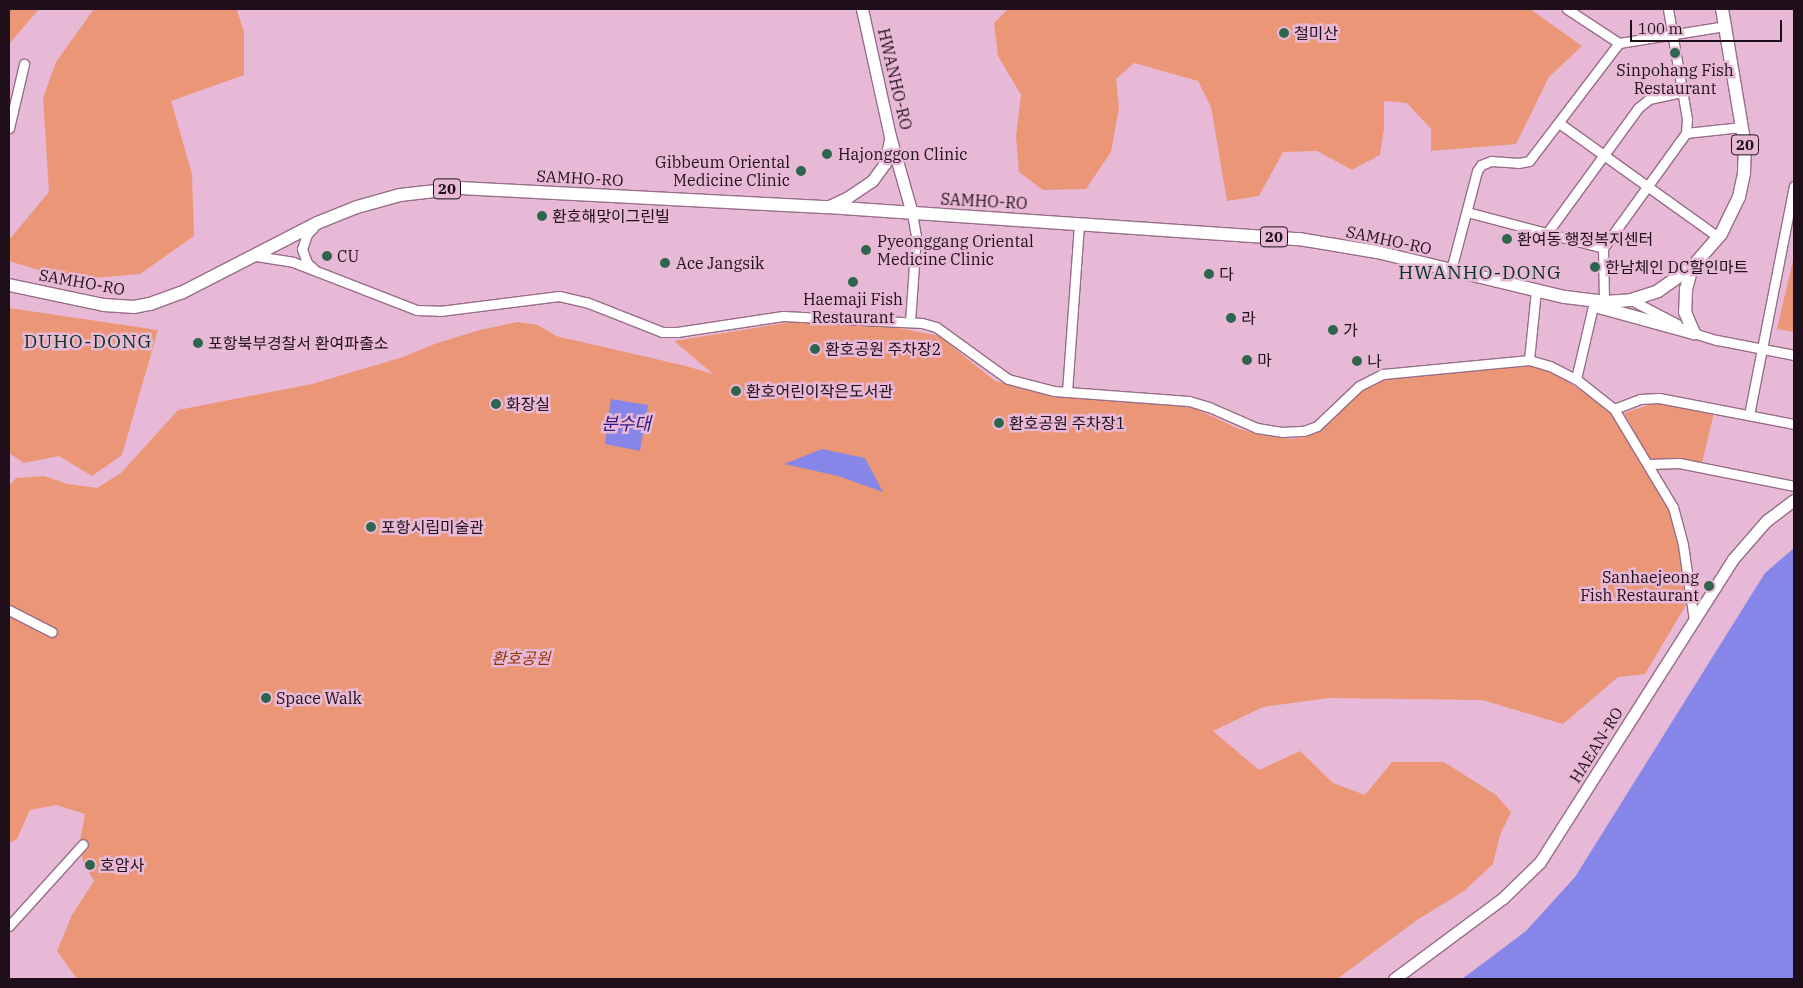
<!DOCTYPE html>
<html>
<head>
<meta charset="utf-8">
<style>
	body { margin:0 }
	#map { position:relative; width:1803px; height:988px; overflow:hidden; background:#e8b9d6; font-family:"IBM Plex Serif","Noto Sans KR",serif }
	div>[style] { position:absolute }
	.green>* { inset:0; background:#eb9777 }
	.water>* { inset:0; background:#8586e8 }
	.roads { filter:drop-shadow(1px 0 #976d87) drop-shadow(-1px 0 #976d87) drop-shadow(0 1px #976d87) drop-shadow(0 -1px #976d87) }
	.street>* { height:9px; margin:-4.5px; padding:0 4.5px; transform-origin:4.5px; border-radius:4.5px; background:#fff }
	.secondary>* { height:11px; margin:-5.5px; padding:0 5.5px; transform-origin:5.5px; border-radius:5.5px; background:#fff }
	.primary>* { height:12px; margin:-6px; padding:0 6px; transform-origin:6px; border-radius:6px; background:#fff }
	.dots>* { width:14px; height:14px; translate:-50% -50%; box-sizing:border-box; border:2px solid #e8b9d6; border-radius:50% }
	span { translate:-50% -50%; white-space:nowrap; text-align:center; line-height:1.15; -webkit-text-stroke:5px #e8b9d6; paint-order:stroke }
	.shield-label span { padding:1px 4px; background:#e8b9d6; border:1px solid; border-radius:4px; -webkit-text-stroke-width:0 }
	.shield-label { font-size:15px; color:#1f0f1a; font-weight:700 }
	.poi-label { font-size:16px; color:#1f0f1a }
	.left { translate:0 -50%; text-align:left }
	.right { translate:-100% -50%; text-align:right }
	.street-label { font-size:16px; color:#1f0f1a }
	.park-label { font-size:16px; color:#923301; font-style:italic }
	.water-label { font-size:18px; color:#2e1588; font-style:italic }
	.quarter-label { font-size:19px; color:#053421; letter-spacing:1px }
	.frame { position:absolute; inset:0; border:10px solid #1f0f1a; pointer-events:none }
	.scale { position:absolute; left:1630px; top:20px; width:152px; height:22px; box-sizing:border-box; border:2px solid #1f0f1a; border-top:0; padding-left:6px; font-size:15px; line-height:18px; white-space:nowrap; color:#1f0f1a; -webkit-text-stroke:4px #e8b9d6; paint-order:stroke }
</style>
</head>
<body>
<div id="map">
	<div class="green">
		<div style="clip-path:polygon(9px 9px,39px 9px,9px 44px)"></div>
		<div style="clip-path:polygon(94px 9px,239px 9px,237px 11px,244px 31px,244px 75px,171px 101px,192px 174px,194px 236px,140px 274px,71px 280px,9px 261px,9px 240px,49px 192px,43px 98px,56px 62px)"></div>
		<div style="clip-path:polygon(1008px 9px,1530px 9px,1582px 46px,1549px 77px,1516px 144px,1431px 151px,1431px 129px,1407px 103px,1384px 101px,1384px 129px,1380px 155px,1352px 170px,1317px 151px,1283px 152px,1259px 196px,1227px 201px,1211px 107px,1198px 81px,1134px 63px,1116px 79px,1119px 108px,1111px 152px,1086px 189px,1043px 190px,1019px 172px,1016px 136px,1021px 95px,998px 56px,994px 23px)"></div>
		<div style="clip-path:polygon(1794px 256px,1794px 332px,1777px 329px)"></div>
		<div style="clip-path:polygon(9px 308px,158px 330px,122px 455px,92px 476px,59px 456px,24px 463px,9px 453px)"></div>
		<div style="clip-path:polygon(517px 322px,538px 325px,556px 336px,686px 366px,713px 374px,674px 341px,791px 322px,894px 327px,939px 336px,995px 381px,1055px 396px,1192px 407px,1239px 429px,1261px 435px,1291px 439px,1305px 437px,1319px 431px,1360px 392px,1382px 379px,1523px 365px,1541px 368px,1558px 375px,1598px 402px,1614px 417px,1668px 506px,1676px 527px,1686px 605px,1645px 674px,1618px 677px,1563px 724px,1482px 700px,1329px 698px,1263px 707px,1213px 731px,1259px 770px,1300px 751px,1333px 783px,1365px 795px,1392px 762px,1444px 762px,1496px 795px,1511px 812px,1500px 835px,1493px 864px,1464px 891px,1417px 920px,1337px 979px,77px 979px,57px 951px,72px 915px,94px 881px,83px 862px,80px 841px,85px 814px,56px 805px,30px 810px,17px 839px,9px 843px,9px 486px,16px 478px,44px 476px,68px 484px,97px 488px,121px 473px,178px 410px,312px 384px,403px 357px,437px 343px,480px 330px)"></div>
		<div style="clip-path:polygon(1655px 403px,1714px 413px,1702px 463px,1676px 458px,1650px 459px,1624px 413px)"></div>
	</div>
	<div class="water">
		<div style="clip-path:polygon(611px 399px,648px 405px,640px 451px,605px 444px)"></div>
		<div style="clip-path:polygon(822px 449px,865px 458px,883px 492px,838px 476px,784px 464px)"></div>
		<div style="clip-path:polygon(1794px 548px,1794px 979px,1462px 979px,1526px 931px,1575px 877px,1765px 573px)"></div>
	</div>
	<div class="roads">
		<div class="street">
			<div style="left:1567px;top:9px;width:62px;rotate:33.2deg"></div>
			<div style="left:1559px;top:123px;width:196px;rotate:35.6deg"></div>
			<div style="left:9px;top:128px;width:66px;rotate:-76.8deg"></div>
			<div style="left:1686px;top:133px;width:56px;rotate:-6.1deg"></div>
			<div style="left:1467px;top:212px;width:141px;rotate:14.8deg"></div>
			<div style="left:1603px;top:248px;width:142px;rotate:-54.2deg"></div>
			<div style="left:1686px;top:133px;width:14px;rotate:-86deg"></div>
			<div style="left:1687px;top:119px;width:112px;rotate:-99.8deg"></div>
			<div style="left:313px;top:228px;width:8px;rotate:135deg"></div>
			<div style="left:307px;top:234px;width:16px;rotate:108deg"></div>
			<div style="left:302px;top:249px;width:15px;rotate:70deg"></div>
			<div style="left:307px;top:263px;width:8px;rotate:40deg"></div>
			<div style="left:1547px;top:233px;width:155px;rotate:-53.9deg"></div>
			<div style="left:1638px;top:108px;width:14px;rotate:-39deg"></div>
			<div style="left:1649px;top:99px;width:34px;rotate:-12deg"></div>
			<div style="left:1603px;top:248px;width:54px;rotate:88.9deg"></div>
			<div style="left:256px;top:256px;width:37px;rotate:9deg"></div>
			<div style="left:293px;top:262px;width:133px;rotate:21.2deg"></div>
			<div style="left:417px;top:310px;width:23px;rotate:2deg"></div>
			<div style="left:440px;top:311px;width:120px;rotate:-7.2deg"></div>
			<div style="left:559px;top:296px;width:28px;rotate:13deg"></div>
			<div style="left:586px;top:302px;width:82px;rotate:21.5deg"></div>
			<div style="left:662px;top:332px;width:15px"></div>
			<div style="left:677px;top:332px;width:107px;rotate:-8.6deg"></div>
			<div style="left:783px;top:316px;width:139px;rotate:2.9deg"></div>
			<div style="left:922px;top:323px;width:15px;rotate:16deg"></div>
			<div style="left:936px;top:327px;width:89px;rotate:35.8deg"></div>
			<div style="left:1008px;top:379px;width:48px;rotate:14.6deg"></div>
			<div style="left:1054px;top:391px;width:135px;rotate:4.2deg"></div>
			<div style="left:1189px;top:401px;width:21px;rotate:17deg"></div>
			<div style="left:1209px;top:407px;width:52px;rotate:23.6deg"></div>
			<div style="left:1257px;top:428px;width:25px;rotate:9deg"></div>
			<div style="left:1282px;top:432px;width:22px;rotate:-3deg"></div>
			<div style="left:1304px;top:431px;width:14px;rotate:-21deg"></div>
			<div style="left:1317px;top:426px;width:58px;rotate:-43.6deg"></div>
			<div style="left:1359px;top:386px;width:27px;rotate:-27deg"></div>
			<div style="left:1383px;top:374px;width:147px;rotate:-5.5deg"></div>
			<div style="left:1529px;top:360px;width:22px;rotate:16deg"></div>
			<div style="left:1550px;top:366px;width:29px;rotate:27deg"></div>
			<div style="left:1576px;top:379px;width:48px;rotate:38.3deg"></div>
			<div style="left:1614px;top:409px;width:114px;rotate:59deg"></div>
			<div style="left:1673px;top:507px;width:39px;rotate:75deg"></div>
			<div style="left:1683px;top:545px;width:76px;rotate:81.7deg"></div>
			<div style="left:1451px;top:270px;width:102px;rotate:-75.3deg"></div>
			<div style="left:1477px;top:171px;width:7px;rotate:-56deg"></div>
			<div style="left:1481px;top:165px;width:11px;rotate:-22deg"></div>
			<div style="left:1491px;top:161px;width:27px;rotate:4deg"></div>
			<div style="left:1518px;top:163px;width:11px;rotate:-10deg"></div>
			<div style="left:1529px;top:161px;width:148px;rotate:-52.7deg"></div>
			<div style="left:1619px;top:43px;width:107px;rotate:-9.1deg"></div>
			<div style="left:1631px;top:300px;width:52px;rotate:27.6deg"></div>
			<div style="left:910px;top:322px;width:86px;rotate:-86deg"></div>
			<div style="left:916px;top:236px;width:23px;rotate:-100deg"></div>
			<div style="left:1690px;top:332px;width:28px;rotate:17deg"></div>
			<div style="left:1717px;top:340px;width:78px;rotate:11deg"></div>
			<div style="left:1529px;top:360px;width:70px;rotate:-84.3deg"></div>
			<div style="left:1576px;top:379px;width:75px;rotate:-76.9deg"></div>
			<div style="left:1067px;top:392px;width:169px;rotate:-85.9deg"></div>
			<div style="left:1614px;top:409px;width:28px;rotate:-21deg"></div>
			<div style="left:1640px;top:399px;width:19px;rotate:-3deg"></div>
			<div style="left:1659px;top:398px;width:137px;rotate:10.9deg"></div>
			<div style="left:1749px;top:415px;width:233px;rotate:-78.9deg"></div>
			<div style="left:1648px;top:464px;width:31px;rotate:-2deg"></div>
			<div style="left:1679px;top:463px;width:117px;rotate:11.3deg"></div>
			<div style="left:9px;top:610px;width:48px;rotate:27.1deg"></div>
			<div style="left:9px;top:926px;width:110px;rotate:-47.9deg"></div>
		</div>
		<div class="secondary">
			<div style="left:862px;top:9px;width:130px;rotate:77.6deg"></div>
			<div style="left:890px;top:136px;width:80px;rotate:74.1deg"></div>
			<div style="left:827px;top:207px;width:23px;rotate:-25deg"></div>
			<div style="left:848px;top:197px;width:29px;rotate:-34deg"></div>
			<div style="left:872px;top:181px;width:22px;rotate:-54deg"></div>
			<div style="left:885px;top:163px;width:24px;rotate:-78deg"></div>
			<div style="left:1394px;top:979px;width:136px;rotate:-36.6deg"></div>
			<div style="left:1503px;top:898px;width:52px;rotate:-44.2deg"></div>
			<div style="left:1540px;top:862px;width:359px;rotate:-57.5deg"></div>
			<div style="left:1733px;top:559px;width:50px;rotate:-49deg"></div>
			<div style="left:1766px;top:521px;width:35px;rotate:-37deg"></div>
		</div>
		<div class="primary">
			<div style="left:1692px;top:267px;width:23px;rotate:105deg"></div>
			<div style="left:1686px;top:289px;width:23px;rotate:92deg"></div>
			<div style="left:1685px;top:312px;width:23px;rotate:67deg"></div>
			<div style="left:9px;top:285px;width:97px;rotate:11.9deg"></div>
			<div style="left:104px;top:305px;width:30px;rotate:4deg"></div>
			<div style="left:134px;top:307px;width:16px;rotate:-11deg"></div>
			<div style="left:150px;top:304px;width:33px;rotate:-20deg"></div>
			<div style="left:181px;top:293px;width:153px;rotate:-27.2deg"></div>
			<div style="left:317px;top:223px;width:43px;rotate:-21.8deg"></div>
			<div style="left:357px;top:207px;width:45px;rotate:-15.6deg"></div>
			<div style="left:400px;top:195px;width:61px;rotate:-6.5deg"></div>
			<div style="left:461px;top:188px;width:366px;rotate:3deg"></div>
			<div style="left:827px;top:207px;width:473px;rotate:3.9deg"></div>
			<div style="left:1299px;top:239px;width:79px;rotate:9.5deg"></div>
			<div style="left:1377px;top:252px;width:193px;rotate:13.5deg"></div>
			<div style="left:1565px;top:297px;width:39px;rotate:7deg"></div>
			<div style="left:1604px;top:302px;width:27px;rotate:-4deg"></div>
			<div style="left:1631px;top:300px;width:28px;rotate:-18deg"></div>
			<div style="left:1658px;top:291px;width:42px;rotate:-35.2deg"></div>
			<div style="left:1692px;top:267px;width:44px;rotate:-48.7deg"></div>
			<div style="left:1721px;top:234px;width:41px;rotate:-64.1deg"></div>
			<div style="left:1739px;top:197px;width:25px;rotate:-78deg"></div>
			<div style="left:1744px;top:173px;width:27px;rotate:-88deg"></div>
			<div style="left:1745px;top:146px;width:139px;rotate:-99.5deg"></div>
			<div style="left:1595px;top:306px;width:103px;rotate:15.3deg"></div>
		</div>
	</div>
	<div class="dots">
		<div style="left:1284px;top:33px;background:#2f654c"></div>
		<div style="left:1675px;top:53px;background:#2f654c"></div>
		<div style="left:827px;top:154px;background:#2f654c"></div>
		<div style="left:801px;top:171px;background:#2f654c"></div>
		<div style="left:542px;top:216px;background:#2f654c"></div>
		<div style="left:1507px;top:239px;background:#2f654c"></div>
		<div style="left:866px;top:250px;background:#2f654c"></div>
		<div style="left:327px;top:256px;background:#2f654c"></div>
		<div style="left:665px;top:263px;background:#2f654c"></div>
		<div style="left:1595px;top:267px;background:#2f654c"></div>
		<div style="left:1209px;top:274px;background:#2f654c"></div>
		<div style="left:853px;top:282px;background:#2f654c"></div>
		<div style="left:1231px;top:318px;background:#2f654c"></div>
		<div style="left:1333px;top:330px;background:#2f654c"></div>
		<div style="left:198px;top:343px;background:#2f654c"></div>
		<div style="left:815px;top:349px;background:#2f654c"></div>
		<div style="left:1247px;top:360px;background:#2f654c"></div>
		<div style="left:1357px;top:361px;background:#2f654c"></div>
		<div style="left:736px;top:391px;background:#2f654c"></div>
		<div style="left:496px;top:404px;background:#2f654c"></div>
		<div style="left:999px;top:423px;background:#2f654c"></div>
		<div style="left:371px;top:527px;background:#2f654c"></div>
		<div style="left:1709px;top:586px;background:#2f654c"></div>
		<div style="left:266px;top:698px;background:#2f654c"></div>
		<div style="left:90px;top:865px;background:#2f654c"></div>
	</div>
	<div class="shield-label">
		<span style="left:1745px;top:145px">20</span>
		<span style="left:447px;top:189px">20</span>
		<span style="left:1274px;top:237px">20</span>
	</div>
	<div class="poi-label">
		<span class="left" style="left:1294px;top:33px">철미산</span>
		<span style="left:1675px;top:79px">Sinpohang Fish<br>Restaurant</span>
		<span class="left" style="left:838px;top:154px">Hajonggon Clinic</span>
		<span class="right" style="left:790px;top:171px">Gibbeum Oriental<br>Medicine Clinic</span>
		<span class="left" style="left:552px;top:216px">환호해맞이그린빌</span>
		<span class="left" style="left:1517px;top:239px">환여동 행정복지센터</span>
		<span class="left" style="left:877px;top:250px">Pyeonggang Oriental<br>Medicine Clinic</span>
		<span class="left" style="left:337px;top:256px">CU</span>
		<span class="left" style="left:676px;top:263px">Ace Jangsik</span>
		<span class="left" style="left:1605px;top:267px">한남체인 DC할인마트</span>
		<span class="left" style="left:1219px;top:274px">다</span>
		<span style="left:853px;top:308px">Haemaji Fish<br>Restaurant</span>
		<span class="left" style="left:1241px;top:318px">라</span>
		<span class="left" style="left:1343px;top:330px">가</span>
		<span class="left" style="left:208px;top:343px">포항북부경찰서 환여파출소</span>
		<span class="left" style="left:825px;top:349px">환호공원 주차장2</span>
		<span class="left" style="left:1257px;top:360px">마</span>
		<span class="left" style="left:1367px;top:361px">나</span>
		<span class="left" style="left:746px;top:391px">환호어린이작은도서관</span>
		<span class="left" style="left:506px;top:404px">화장실</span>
		<span class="left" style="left:1009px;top:423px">환호공원 주차장1</span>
		<span class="left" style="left:381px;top:527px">포항시립미술관</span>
		<span class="right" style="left:1699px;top:586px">Sanhaejeong<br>Fish Restaurant</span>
		<span class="left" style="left:276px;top:698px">Space Walk</span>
		<span class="left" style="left:100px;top:865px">호암사</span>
	</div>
	<div class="street-label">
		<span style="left:895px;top:79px;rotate:77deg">HWANHO-RO</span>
		<span style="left:580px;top:178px;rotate:3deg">SAMHO-RO</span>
		<span style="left:984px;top:201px;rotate:3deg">SAMHO-RO</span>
		<span style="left:1389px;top:240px;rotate:12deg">SAMHO-RO</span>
		<span style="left:82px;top:282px;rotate:10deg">SAMHO-RO</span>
		<span style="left:1596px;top:745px;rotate:-58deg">HAEAN-RO</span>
	</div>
	<div class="park-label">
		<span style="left:521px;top:658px">환호공원</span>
	</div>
	<div class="water-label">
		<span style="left:626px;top:424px">분수대</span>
	</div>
	<div class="quarter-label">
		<span style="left:1480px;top:273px">HWANHO-DONG</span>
		<span style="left:88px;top:342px">DUHO-DONG</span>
	</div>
	<div class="frame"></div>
	<div class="scale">100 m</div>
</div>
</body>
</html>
